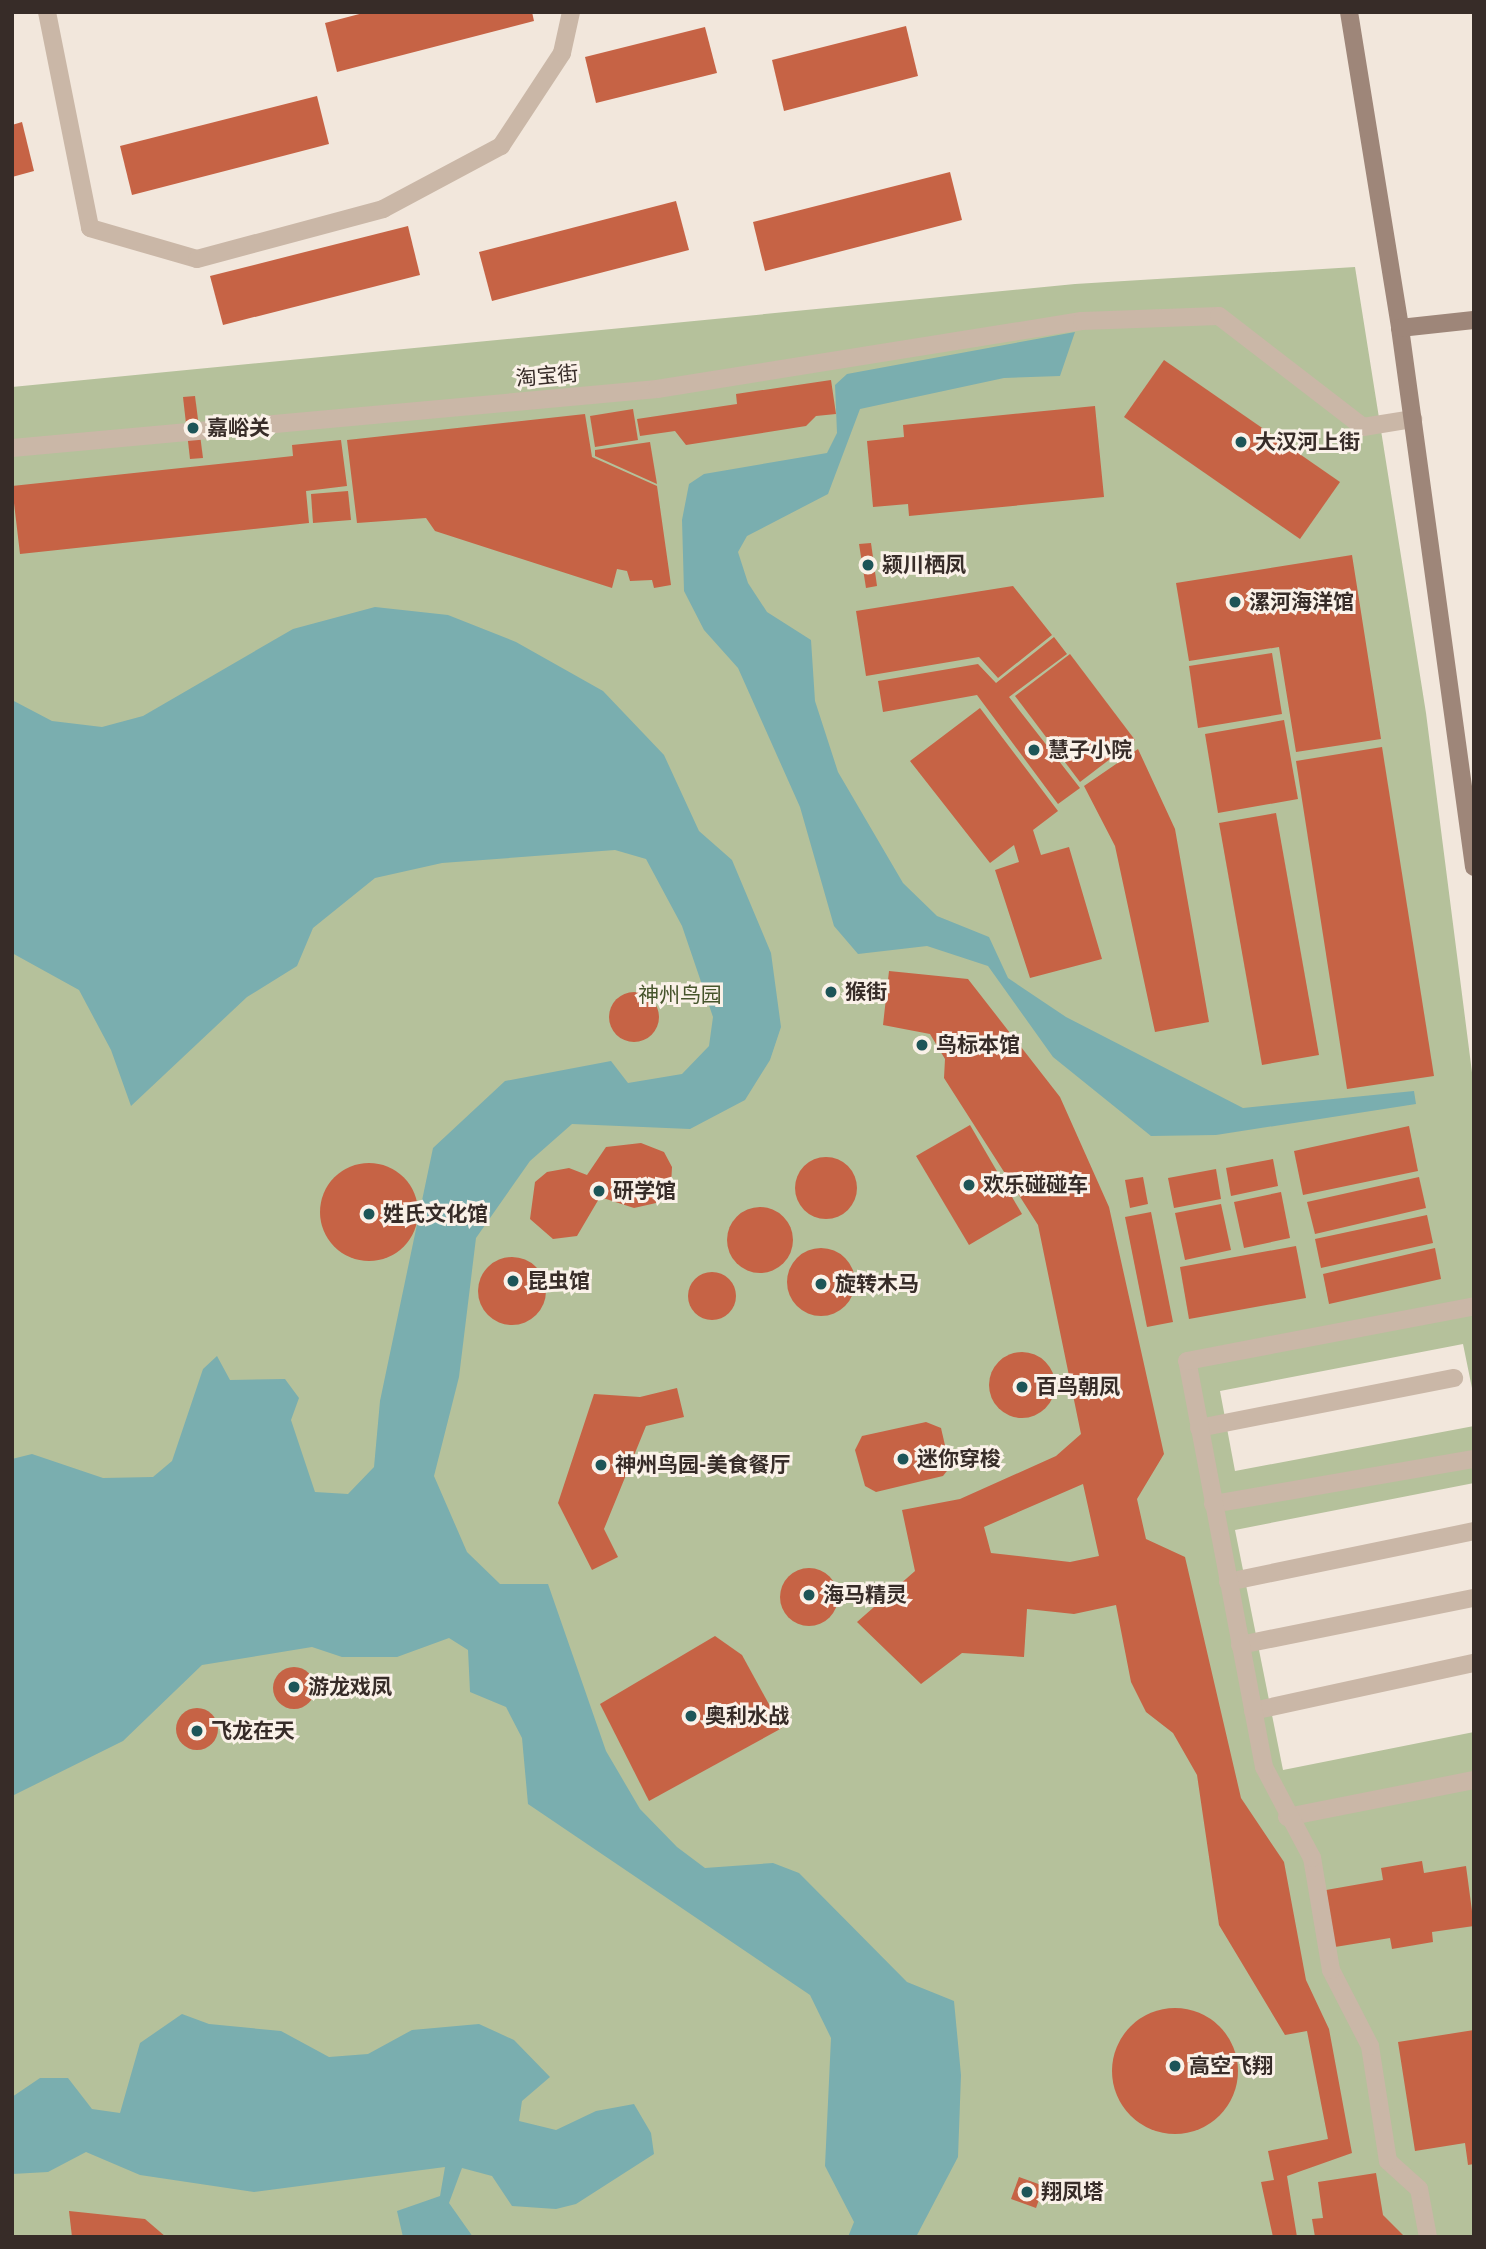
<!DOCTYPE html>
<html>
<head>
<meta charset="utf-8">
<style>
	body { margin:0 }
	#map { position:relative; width:1486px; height:2249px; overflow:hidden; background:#f2e7dc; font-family:"PT Sans","Noto Sans SC",sans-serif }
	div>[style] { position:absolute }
	.green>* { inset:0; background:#b5c19b }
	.water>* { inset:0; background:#7aaeaf }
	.building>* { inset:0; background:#c66345 }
	.round { border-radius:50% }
	.street>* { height:18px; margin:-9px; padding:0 9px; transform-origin:9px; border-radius:9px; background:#cab7a7 }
	.secondary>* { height:18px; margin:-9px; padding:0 9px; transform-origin:9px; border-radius:9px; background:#9e8679 }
	.dots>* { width:19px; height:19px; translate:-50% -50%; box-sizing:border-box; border:4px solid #faf1e8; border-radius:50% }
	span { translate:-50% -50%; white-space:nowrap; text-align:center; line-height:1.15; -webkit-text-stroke:6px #faf1e8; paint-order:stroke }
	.street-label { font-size:21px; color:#372c28 }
	.poi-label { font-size:21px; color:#372c28; font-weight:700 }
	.left { translate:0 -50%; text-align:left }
	.park-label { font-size:21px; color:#46552c }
	.frame { position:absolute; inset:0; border:14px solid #372c28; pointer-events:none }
</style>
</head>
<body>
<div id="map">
	<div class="green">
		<div style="clip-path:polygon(1355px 267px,1426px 713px,1474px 1088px,1474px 1398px,1463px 1344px,1220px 1391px,1235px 1471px,1474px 1426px,1474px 1483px,1235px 1530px,1283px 1770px,1474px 1732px,1474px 2237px,12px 2237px,12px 387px,1075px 284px)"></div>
	</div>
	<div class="water">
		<div style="clip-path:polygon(1075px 332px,1060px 376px,1004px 378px,860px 409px,828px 494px,747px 536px,738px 552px,748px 583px,767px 612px,811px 640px,815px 701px,838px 772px,903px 883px,937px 916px,989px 937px,1008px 978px,1066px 1017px,1243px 1108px,1414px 1091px,1416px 1104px,1216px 1135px,1151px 1136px,1053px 1057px,988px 966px,927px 946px,858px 954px,834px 926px,800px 807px,738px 668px,704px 630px,684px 591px,682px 520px,689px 484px,704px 474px,827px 453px,837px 433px,835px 385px,847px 374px)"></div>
		<div style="clip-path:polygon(375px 607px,448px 615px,516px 642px,603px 691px,664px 755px,699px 831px,732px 860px,771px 953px,781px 1027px,770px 1060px,745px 1100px,690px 1129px,572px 1124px,530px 1161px,476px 1238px,459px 1377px,434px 1476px,467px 1552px,500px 1584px,548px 1584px,606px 1751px,640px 1809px,677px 1847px,705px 1868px,773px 1863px,799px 1873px,907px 1982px,954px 2001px,961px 2075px,958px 2157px,916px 2237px,848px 2237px,854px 2222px,825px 2166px,831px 2038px,810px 1995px,528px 1804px,522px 1738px,506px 1707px,470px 1692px,468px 1650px,449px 1638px,397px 1657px,342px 1657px,312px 1647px,202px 1665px,123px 1741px,12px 1796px,12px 1459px,32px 1454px,103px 1478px,153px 1477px,172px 1461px,203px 1369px,217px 1356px,230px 1380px,285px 1379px,299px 1398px,291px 1420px,315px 1492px,348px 1494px,374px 1467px,380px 1401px,433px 1148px,505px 1081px,611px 1061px,628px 1083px,682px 1074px,709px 1046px,713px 1017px,682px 926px,646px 859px,615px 850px,442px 863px,375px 878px,313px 928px,297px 966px,247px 997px,131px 1106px,111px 1050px,79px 990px,12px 953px,12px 700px,52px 721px,102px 727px,143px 716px,293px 629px)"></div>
		<div style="clip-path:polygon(182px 2014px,209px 2024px,281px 2031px,329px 2057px,368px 2054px,412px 2030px,479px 2024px,514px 2040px,550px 2077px,522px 2101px,519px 2121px,556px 2130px,596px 2111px,634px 2104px,651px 2133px,654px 2154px,576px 2204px,556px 2209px,512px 2206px,492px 2176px,462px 2168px,449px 2203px,473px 2237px,403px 2237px,397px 2211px,440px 2196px,445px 2167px,254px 2192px,140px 2175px,86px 2152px,48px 2172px,12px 2174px,12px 2097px,40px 2078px,68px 2078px,92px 2109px,120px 2113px,140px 2043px)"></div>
	</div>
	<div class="building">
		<div style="clip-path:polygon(367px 12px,532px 12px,534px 21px,337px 72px,325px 23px)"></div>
		<div style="clip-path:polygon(906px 26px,918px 76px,784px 111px,772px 60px)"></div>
		<div style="clip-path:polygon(705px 27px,717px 73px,596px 103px,585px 57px)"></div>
		<div style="clip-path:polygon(317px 96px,329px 144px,132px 195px,120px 146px)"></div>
		<div style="clip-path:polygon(22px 122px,34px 171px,12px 177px,12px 125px)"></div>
		<div style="clip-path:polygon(950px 172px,962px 220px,765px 271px,753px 222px)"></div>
		<div style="clip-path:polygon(676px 201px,689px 250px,492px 301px,479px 252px)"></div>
		<div style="clip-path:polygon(408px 226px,420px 275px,223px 325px,210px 276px)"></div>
		<div style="clip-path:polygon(1164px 360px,1340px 482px,1300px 539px,1124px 417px)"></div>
		<div style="clip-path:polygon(831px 380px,836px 414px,816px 416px,806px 426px,686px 445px,675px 431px,640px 436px,637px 419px,737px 404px,736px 394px)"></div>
		<div style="clip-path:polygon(195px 396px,203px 458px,190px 459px,183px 397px)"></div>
		<div style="clip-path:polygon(1095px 406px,1104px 497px,909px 516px,908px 504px,873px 507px,867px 441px,904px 437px,903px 425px)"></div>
		<div style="clip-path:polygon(633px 409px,638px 440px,595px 447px,590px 416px)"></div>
		<div style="clip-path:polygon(585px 414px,592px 457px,657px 486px,671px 585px,654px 588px,652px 580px,630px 581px,627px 571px,617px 569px,612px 588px,435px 531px,426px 518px,357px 523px,347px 440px)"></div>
		<div style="clip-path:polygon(341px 440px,347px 486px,306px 491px,309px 523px,20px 554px,12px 486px,293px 456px,292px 445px)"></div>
		<div style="clip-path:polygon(650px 442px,657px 484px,595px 456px,595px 450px)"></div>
		<div style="clip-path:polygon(348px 491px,351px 520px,313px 523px,311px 494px)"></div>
		<div style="clip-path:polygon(871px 543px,877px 586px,866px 588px,859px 544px)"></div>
		<div style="clip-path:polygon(1352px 555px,1381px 739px,1296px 752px,1279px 647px,1189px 661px,1176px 583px)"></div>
		<div style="clip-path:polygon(1013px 586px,1052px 635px,998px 678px,979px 657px,866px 676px,856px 611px)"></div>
		<div style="clip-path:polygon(1054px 637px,1067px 654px,1009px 697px,1080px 788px,1058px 804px,977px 695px,883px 712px,878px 681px,978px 664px,996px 683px)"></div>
		<div style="clip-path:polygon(1272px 653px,1282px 714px,1198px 728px,1189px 666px)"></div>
		<div style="clip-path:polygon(1070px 654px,1135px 740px,1080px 782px,1015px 696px)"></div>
		<div style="clip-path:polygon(980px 708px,1058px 811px,1033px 830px,1041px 855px,1069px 847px,1102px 959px,1030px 978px,995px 870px,1019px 862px,1014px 845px,990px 863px,910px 761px)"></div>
		<div style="clip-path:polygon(1284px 720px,1298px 799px,1218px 813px,1205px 734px)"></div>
		<div style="clip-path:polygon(1382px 747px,1434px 1076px,1347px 1089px,1296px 761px)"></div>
		<div style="clip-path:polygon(1138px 749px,1175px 829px,1209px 1022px,1155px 1032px,1115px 846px,1084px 786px)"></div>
		<div style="clip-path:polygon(1276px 813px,1319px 1055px,1262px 1065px,1219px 823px)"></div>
		<div style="clip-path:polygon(evenodd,889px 971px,968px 979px,1060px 1097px,1109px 1207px,1164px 1454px,1137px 1499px,1146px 1539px,1185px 1557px,1241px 1798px,1284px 1862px,1306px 1980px,1329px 2029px,1352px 2153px,1287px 2176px,1297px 2237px,1273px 2237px,1261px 2182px,1274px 2180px,1268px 2151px,1328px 2139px,1307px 2031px,1285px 2035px,1219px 1925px,1197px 1775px,1173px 1733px,1146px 1712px,1131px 1682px,1116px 1605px,1074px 1614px,1027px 1609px,1024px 1657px,962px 1653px,921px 1684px,857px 1622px,915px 1571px,902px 1510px,960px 1499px,1056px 1456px,1081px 1434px,1038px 1225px,944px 1078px,945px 1059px,930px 1034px,883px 1025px,889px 971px,1083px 1484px,1099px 1556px,1070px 1562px,991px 1553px,984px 1527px,1083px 1484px)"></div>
		<div class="round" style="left:609px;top:992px;width:50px;height:50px"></div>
		<div style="clip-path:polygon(970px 1125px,1022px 1214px,969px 1245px,916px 1156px)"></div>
		<div style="clip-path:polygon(1409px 1126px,1418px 1171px,1303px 1195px,1294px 1151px)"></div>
		<div style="clip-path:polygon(641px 1143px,664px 1152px,672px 1167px,671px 1186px,656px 1203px,634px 1208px,600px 1197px,577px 1236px,553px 1239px,530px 1219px,535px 1182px,547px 1172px,569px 1168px,587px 1175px,606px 1147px)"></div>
		<div class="round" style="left:795px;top:1157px;width:62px;height:62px"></div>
		<div style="clip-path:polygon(1273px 1159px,1278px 1186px,1231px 1196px,1226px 1168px)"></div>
		<div class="round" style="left:320px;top:1163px;width:98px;height:98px"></div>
		<div style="clip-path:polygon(1216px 1169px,1221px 1199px,1174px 1208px,1168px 1178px)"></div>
		<div style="clip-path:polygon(1143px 1177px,1148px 1204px,1130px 1208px,1125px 1180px)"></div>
		<div style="clip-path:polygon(1419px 1177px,1426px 1208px,1315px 1234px,1307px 1202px)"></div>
		<div style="clip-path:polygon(1281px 1192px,1290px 1238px,1244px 1248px,1234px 1202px)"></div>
		<div style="clip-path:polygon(1221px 1204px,1231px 1250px,1185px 1260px,1175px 1213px)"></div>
		<div class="round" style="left:727px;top:1207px;width:66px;height:66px"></div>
		<div style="clip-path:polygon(1151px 1212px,1173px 1322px,1147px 1327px,1125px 1217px)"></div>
		<div style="clip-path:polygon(1427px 1215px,1433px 1243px,1321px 1268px,1315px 1239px)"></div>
		<div style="clip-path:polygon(1296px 1246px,1306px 1298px,1189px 1319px,1180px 1267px)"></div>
		<div class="round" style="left:787px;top:1248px;width:68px;height:68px"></div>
		<div style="clip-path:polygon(1435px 1248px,1441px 1279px,1329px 1304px,1323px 1274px)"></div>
		<div class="round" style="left:478px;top:1257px;width:68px;height:68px"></div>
		<div class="round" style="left:688px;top:1272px;width:48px;height:48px"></div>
		<div class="round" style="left:989px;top:1352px;width:66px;height:66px"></div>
		<div style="clip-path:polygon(677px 1388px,684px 1417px,646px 1426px,604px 1529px,618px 1557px,592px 1570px,558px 1503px,594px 1394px,640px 1397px)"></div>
		<div style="clip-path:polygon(926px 1422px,941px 1428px,950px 1467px,943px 1476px,876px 1492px,865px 1486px,855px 1450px,862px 1436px)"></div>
		<div class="round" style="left:780px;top:1568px;width:58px;height:58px"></div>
		<div style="clip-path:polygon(715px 1636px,742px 1655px,782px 1728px,649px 1801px,600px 1704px)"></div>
		<div class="round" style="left:273px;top:1667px;width:42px;height:42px"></div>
		<div class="round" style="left:176px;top:1708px;width:42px;height:42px"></div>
		<div style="clip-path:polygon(1422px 1861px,1424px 1873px,1466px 1866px,1474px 1926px,1432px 1932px,1433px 1942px,1392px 1949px,1390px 1938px,1335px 1947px,1326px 1890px,1383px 1880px,1381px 1868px)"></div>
		<div class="round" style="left:1112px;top:2008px;width:126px;height:126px"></div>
		<div style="clip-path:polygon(1474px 2030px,1474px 2164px,1468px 2165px,1465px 2143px,1415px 2151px,1398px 2042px)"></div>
		<div style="clip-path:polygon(1376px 2173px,1383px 2215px,1405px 2237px,1315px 2237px,1312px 2219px,1323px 2218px,1318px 2182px)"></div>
		<div style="clip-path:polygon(1019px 2177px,1044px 2186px,1036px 2208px,1011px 2199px)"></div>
		<div style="clip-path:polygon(69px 2211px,145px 2219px,166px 2237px,72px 2237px)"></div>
	</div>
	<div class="street">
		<div style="left:47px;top:12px;width:220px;rotate:78.7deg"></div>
		<div style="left:90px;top:228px;width:111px;rotate:16.2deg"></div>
		<div style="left:197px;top:259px;width:193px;rotate:-15deg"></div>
		<div style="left:383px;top:209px;width:134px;rotate:-28.1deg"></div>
		<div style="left:501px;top:146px;width:111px;rotate:-56.7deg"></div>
		<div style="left:562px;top:53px;width:42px;rotate:-77.6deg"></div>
		<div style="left:12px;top:448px;width:648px;rotate:-5.23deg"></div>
		<div style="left:657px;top:389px;width:430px;rotate:-9.1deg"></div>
		<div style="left:1082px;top:321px;width:137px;rotate:-2.1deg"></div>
		<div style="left:1219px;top:316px;width:182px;rotate:37.6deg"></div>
		<div style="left:1363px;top:427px;width:51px;rotate:-9.1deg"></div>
		<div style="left:1199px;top:1428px;width:260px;rotate:-11.1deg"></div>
		<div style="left:1213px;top:1504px;width:265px;rotate:-9.8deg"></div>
		<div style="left:1228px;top:1582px;width:251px;rotate:-11.7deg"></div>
		<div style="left:1240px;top:1645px;width:239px;rotate:-11.4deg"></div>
		<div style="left:1253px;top:1711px;width:226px;rotate:-12.3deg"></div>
		<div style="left:1287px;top:1817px;width:191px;rotate:-11.2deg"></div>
		<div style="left:1428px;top:2237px;width:49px;rotate:-100.6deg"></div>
		<div style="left:1419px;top:2189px;width:42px;rotate:-137.9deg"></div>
		<div style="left:1388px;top:2161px;width:116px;rotate:-98.9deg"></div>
		<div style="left:1370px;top:2046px;width:85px;rotate:-117.2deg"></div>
		<div style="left:1331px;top:1970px;width:114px;rotate:-99.6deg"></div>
		<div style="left:1312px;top:1858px;width:103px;rotate:-117.8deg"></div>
		<div style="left:1264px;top:1767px;width:413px;rotate:-100.7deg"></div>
		<div style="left:1187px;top:1361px;width:292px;rotate:-10.8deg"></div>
	</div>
	<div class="secondary">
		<div style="left:1349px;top:12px;width:320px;rotate:80.8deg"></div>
		<div style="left:1400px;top:328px;width:544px;rotate:82.18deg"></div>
		<div style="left:1400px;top:328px;width:74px;rotate:-6.2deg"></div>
	</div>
	<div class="dots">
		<div style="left:193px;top:428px;background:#1d5558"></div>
		<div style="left:1241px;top:442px;background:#1d5558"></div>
		<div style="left:868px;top:565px;background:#1d5558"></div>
		<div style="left:1235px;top:602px;background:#1d5558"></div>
		<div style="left:1034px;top:750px;background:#1d5558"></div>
		<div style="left:831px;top:992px;background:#1d5558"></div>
		<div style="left:922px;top:1045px;background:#1d5558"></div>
		<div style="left:969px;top:1185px;background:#1d5558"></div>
		<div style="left:599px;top:1191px;background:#1d5558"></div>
		<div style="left:369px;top:1214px;background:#1d5558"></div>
		<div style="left:513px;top:1281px;background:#1d5558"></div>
		<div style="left:821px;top:1284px;background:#1d5558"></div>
		<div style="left:1022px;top:1387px;background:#1d5558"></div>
		<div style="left:903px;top:1459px;background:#1d5558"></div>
		<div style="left:601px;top:1465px;background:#1d5558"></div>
		<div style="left:809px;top:1595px;background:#1d5558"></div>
		<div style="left:294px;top:1687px;background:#1d5558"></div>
		<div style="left:691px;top:1716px;background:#1d5558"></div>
		<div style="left:197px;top:1731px;background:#1d5558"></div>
		<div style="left:1175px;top:2066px;background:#1d5558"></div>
		<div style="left:1027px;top:2192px;background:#1d5558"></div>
	</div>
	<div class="street-label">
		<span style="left:547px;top:376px;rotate:-5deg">淘宝街</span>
	</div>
	<div class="poi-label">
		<span class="left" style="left:207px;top:428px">嘉峪关</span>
		<span class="left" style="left:1255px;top:442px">大汉河上街</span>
		<span class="left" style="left:882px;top:565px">颍川栖凤</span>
		<span class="left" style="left:1249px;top:602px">漯河海洋馆</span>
		<span class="left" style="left:1048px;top:750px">慧子小院</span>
		<span class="left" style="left:845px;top:992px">猴街</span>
		<span class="left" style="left:936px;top:1045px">鸟标本馆</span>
		<span class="left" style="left:983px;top:1185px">欢乐碰碰车</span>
		<span class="left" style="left:613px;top:1191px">研学馆</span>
		<span class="left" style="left:383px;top:1214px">姓氏文化馆</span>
		<span class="left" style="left:527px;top:1281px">昆虫馆</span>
		<span class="left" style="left:835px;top:1284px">旋转木马</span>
		<span class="left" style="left:1036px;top:1387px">百鸟朝凤</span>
		<span class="left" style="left:917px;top:1459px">迷你穿梭</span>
		<span class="left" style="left:615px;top:1465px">神州鸟园-美食餐厅</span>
		<span class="left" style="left:823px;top:1595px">海马精灵</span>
		<span class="left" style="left:308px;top:1687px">游龙戏凤</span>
		<span class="left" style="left:705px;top:1716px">奥利水战</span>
		<span class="left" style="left:211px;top:1731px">飞龙在天</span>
		<span class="left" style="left:1189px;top:2066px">高空飞翔</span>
		<span class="left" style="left:1041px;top:2192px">翔凤塔</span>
	</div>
	<div class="park-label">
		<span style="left:680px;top:995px">神州鸟园</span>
	</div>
	<div class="frame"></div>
</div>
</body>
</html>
